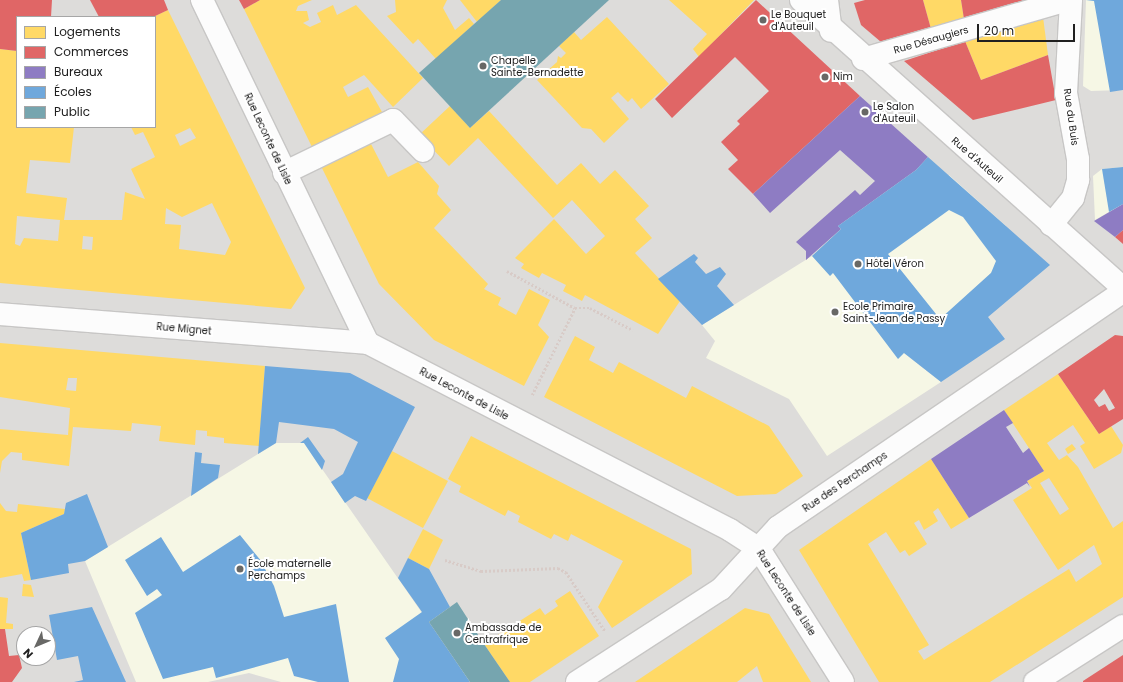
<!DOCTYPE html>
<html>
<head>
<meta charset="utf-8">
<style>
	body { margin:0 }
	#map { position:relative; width:1123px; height:682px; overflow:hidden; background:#eeede9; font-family:Poppins,sans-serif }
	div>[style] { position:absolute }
	.residential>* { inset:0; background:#dddcda }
	.education>* { inset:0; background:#f6f7e5 }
	.homes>* { inset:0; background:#ffd966 }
	.shops>* { inset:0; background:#e06666 }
	.offices>* { inset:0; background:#8e7cc3 }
	.schools>* { inset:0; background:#6fa8dc }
	.public>* { inset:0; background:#76a5af }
	.path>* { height:2.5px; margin-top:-1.25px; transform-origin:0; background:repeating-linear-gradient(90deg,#d8cbc7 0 2px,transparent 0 4px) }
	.roads { filter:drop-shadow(1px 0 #c7c6c5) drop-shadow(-1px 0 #c7c6c5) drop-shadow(0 1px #c7c6c5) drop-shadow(0 -1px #c7c6c5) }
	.minor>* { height:22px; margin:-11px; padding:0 11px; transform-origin:11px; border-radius:11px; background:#fcfcfc }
	.dots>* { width:11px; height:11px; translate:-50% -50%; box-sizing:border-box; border:2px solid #fff; border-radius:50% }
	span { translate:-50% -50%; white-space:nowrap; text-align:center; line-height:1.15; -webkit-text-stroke:4px #fff; paint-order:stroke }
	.poi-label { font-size:10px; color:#202020 }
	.left { translate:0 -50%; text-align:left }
	.street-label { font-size:10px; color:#202020 }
	.legend { position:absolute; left:16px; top:16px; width:140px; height:112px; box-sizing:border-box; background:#fff; border:1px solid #a6a6a6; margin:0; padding:5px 7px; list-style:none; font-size:12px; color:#202020 }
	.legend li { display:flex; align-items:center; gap:8px; height:20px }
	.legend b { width:20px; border:1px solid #a6a6a6 }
	.north { position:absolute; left:16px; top:626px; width:40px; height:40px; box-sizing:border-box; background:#fff; border:1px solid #a6a6a6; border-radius:50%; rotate:226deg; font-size:11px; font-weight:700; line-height:16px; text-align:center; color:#202020 }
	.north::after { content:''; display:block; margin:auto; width:14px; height:18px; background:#686866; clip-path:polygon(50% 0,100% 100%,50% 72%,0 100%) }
	.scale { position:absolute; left:977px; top:24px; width:98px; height:18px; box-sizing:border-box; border:2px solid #202020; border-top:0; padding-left:5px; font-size:12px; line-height:14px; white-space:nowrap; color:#202020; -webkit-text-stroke:3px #fff; paint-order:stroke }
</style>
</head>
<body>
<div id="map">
	<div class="residential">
		<div style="clip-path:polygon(evenodd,0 0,1123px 0,1123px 682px,0 682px,0 0,17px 17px,155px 17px,155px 127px,17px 127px,17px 17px,0 0,24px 634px,48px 634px,48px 658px,24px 658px,24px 634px)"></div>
	</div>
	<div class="education">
		<div style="clip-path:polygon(1086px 0,1123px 0,1123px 90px,1091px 91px,1083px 86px)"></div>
		<div style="clip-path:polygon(1123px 167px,1123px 204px,1095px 220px,1093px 176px,1102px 169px)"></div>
		<div style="clip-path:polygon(949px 175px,1006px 226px,1004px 261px,904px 353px,941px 382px,827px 456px,789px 399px,706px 358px,715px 341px,702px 325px,812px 256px,841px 229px,884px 229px)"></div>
		<div style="clip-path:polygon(276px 443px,304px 443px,470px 682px,281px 682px,249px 673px,208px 682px,136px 682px,85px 561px)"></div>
	</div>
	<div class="homes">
		<div style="clip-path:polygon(260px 0,312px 0,298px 6px,296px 11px,307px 11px,309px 20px,303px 23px,310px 27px,321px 22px,317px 13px,333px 5px,337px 15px,356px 5px,423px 78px,393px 107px,364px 75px,343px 87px,348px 97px,368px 87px,382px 112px,313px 149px,244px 9px)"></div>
		<div style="clip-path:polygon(395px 0,447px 0,443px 8px,455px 30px,469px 18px,474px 24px,436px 59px,418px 39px,413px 44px,387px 16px,396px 12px)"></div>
		<div style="clip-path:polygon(460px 0,501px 0,477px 22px)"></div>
		<div style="clip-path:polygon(669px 0,754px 0,699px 57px,693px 49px,707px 34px)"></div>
		<div style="clip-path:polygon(923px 0,961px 0,964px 19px,931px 29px)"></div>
		<div style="clip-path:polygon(evenodd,168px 10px,305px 288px,291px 309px,0 283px,0 49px,17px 51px,17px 127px,74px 127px,70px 163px,30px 160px,26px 193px,67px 198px,64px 220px,122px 220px,125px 192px,145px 199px,131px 169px,155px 157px,143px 132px,135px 135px,131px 127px,155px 127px,155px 16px,168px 10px,190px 128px,196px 138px,180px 146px,175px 135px,190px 128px,168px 10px,212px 203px,231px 242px,225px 255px,179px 249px,181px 225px,165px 224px,166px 208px,182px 217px,212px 203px,168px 10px,17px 216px,60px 220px,58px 241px,24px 238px,20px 246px,15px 244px,17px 216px,168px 10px,83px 236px,93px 237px,92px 250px,82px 249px,83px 236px)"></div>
		<div style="clip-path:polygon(607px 17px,669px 84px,641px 109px,632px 98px,628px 102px,618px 92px,611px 98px,629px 119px,604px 143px,591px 129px,582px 128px,537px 80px,557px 62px,558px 56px,561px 58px,566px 53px,559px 46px,574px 32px,581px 40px)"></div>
		<div style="clip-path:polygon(1043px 17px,1048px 55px,981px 80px,965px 41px)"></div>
		<div style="clip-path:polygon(450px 106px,470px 128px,489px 111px,557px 185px,581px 163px,600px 184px,615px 170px,649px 206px,635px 219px,652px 238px,635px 253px,680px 301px,658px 334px,585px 295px,582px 301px,563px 291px,566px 285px,542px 273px,539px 278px,521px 268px,524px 264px,515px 258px,554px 219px,586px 254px,605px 236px,572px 200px,553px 218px,478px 138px,449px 166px,419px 135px)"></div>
		<div style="clip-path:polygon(370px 142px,388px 177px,418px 162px,439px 186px,437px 194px,451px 210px,434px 228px,488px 284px,484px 289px,501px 298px,498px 305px,516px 315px,529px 289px,550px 300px,538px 325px,549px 337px,524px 386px,434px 340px,379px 284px,321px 166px)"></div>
		<div style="clip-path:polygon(575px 336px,595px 347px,589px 360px,613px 373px,619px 362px,686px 398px,692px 386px,769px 426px,803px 476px,776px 494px,737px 496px,544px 397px)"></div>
		<div style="clip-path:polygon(evenodd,0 343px,265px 366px,259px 446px,224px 443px,224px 438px,207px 436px,207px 431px,196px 430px,195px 445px,159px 441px,161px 426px,132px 423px,131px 431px,73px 427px,69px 466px,22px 460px,22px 453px,11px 452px,2px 461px,0 473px,0 429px,68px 435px,70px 408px,0 397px,0 343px,68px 378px,77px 378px,76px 391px,66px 390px,68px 378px)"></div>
		<div style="clip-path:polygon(evenodd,1058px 374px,1099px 434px,1111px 426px,1123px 445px,1121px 453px,1094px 469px,1080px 446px,1085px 443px,1073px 425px,1047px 443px,1059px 460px,1067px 455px,1078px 467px,1113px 528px,1123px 521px,1123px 597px,990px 682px,879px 682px,799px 550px,931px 459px,969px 518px,951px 529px,938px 508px,933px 512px,938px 521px,924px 530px,919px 520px,914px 523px,927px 544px,909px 556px,905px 550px,900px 553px,886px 532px,868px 544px,929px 645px,918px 651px,924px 660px,1069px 569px,1076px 582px,1102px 564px,1094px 545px,1058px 570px,1013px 500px,1032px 488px,1027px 481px,1044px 471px,1004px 410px,1058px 374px,1049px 478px,1069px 509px,1060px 515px,1040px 483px,1049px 478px)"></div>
		<div style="clip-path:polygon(471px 436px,691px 549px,692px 574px,612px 628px,598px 607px,623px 561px,571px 534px,568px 541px,554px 534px,551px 539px,518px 522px,520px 516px,508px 510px,505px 516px,459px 492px,461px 486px,448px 479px)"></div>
		<div style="clip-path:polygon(1072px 444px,1076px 449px,1068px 454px,1065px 449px)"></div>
		<div style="clip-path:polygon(392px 451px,448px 481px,423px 528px,367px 498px)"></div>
		<div style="clip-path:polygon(0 503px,6px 511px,17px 512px,18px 504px,65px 509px,64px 514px,21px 533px,31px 580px,24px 581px,22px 574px,0 578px)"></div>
		<div style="clip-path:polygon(423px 529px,443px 540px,429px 569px,408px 558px)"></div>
		<div style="clip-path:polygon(23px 584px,31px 585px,34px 597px,22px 596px)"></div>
		<div style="clip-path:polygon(570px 591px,599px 636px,530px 682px,510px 682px,484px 644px,540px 608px,545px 615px,558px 606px,555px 601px)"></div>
		<div style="clip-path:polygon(0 597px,8px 598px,6px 623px,13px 624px,13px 629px,0 629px)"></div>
		<div style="clip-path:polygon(745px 608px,769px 614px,811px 682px,763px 682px,757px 666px,737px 682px,635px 682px)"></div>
	</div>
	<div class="shops">
		<div style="clip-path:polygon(0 0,52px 0,51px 17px,17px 17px,17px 51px,0 49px)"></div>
		<div style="clip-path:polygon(90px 0,164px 0,168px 10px,153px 17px,99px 17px)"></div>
		<div style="clip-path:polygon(239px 0,260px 0,244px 9px)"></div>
		<div style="clip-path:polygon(756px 0,860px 96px,753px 194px,728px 169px,738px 160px,721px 142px,740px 124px,737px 121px,769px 91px,735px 57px,672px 118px,655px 99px)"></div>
		<div style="clip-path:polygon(865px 0,923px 0,931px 29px,881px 42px,861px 25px,854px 3px)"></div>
		<div style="clip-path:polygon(961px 0,1033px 0,964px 19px)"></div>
		<div style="clip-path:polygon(965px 41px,981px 80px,1048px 55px,1056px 100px,973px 120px,904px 61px)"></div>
		<div style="clip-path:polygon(1123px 230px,1123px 244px,1115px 237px)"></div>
		<div style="clip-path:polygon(evenodd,1115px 335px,1123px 336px,1123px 419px,1099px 434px,1058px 374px,1115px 335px,1104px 389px,1115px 408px,1109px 411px,1105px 404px,1099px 407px,1094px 400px,1104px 389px)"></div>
		<div style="clip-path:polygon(0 629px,5px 629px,9px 656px,19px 655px,22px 668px,12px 682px,0 682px)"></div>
		<div style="clip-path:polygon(1123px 655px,1123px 682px,1083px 682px,1083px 681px)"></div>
	</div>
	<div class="offices">
		<div style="clip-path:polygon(860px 96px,928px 157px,916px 170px,838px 226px,841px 229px,806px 260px,806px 251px,796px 242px,855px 190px,860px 195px,875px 181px,840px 150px,770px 213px,753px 194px)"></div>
		<div style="clip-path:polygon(1123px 204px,1123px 230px,1115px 237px,1094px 221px)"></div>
		<div style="clip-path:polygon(1004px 410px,1013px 423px,1006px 427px,1023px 453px,1029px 448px,1044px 471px,1027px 481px,1030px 487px,1027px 483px,969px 518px,931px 459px)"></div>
	</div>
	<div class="schools">
		<div style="clip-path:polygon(1086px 0,1123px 0,1123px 90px,1110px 92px,1094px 1px)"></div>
		<div style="clip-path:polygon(evenodd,928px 157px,1050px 265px,988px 317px,1005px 339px,941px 382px,904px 353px,898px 359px,833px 273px,830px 276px,812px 256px,841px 229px,838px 226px,916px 170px,928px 157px,949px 210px,963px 217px,996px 261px,991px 273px,940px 319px,888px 254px,949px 210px)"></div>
		<div style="clip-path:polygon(1123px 167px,1123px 204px,1109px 212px,1102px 169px)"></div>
		<div style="clip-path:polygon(694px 254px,698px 258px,695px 262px,706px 274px,720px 267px,726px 274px,717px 286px,734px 305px,702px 325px,658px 279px)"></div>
		<div style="clip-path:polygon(265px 366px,350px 373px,415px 407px,366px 501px,355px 496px,345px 503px,331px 482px,343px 474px,358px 442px,334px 429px,279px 422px,276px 443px,258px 454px)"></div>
		<div style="clip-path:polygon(308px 437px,325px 461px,322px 470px,304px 443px,300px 443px)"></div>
		<div style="clip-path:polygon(195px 452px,202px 453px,201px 463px,220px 465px,218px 478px,191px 496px)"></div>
		<div style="clip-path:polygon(87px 494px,108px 547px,85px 561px,68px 564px,69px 573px,31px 580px,21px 533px,64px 514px,66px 503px)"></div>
		<div style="clip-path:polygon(240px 535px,262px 562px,266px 562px,263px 565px,274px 586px,284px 617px,336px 604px,349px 682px,318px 682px,294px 676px,288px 658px,216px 678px,213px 667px,163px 679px,135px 613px,162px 595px,157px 589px,147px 596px,125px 560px,161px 537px,183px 572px)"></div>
		<div style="clip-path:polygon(408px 558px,429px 569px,450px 607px,429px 622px,470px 682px,393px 682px,399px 659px,385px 638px,422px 612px,398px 578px)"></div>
		<div style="clip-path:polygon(92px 607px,126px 682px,74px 682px,83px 680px,78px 656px,57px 660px,49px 615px)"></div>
	</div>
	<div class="public">
		<div style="clip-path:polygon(501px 0,609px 0,470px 128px,419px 73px)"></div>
		<div style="clip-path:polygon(457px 602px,484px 644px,510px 682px,470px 682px,429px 622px)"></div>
	</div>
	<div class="path">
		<div style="left:507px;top:271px;width:77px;rotate:28.6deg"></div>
		<div style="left:575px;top:308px;width:15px"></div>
		<div style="left:590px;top:308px;width:48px;rotate:27.1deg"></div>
		<div style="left:532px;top:395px;width:97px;rotate:-63.7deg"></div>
		<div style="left:445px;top:560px;width:38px;rotate:17deg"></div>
		<div style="left:481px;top:571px;width:77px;rotate:-2.2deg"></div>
		<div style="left:558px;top:568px;width:9px;rotate:27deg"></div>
		<div style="left:566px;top:572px;width:71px;rotate:56.5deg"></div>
	</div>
	<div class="roads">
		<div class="minor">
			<div style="left:202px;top:0;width:381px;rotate:64.2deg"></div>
			<div style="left:368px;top:343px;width:407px;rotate:27.3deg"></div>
			<div style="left:730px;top:530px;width:35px;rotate:33deg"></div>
			<div style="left:759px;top:549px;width:157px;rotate:57.7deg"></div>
			<div style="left:801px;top:0;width:432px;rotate:41.8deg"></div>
			<div style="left:827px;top:0;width:31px;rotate:83deg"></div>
			<div style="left:863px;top:59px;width:213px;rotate:-16.1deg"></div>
			<div style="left:284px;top:173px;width:121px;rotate:-25.9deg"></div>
			<div style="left:393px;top:120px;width:43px;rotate:45.9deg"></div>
			<div style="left:1051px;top:225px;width:35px;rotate:-51deg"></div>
			<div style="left:1073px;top:198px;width:19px;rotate:-74deg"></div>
			<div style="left:1078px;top:180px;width:21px;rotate:-90deg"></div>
			<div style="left:1078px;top:159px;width:67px;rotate:-100.3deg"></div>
			<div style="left:1066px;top:93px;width:93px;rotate:-86.9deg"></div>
			<div style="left:0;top:314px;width:369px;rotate:4.5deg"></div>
			<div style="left:577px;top:682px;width:171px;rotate:-32.9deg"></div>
			<div style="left:721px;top:589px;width:84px;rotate:-47.4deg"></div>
			<div style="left:778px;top:527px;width:417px;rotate:-34.3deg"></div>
			<div style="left:1035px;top:682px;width:104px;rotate:-32.5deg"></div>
		</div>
	</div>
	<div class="dots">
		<div style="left:763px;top:20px;background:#686866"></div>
		<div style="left:483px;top:66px;background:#686866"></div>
		<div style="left:825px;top:77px;background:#686866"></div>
		<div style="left:865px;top:112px;background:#686866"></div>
		<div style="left:858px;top:264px;background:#686866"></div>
		<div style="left:835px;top:312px;background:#686866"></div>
		<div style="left:240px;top:569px;background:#686866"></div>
		<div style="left:457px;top:633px;background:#686866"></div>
	</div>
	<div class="poi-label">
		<span class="left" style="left:771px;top:20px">Le Bouquet<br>d'Auteuil</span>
		<span class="left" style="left:491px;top:66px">Chapelle<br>Sainte-Bernadette</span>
		<span class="left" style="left:833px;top:77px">Nim</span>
		<span class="left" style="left:873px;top:112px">Le Salon<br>d'Auteuil</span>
		<span class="left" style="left:866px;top:264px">Hôtel Véron</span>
		<span class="left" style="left:843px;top:312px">Ecole Primaire<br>Saint-Jean de Passy</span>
		<span class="left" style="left:248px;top:569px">École maternelle<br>Perchamps</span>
		<span class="left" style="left:465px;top:633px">Ambassade de<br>Centrafrique</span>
	</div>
	<div class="street-label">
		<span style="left:931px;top:40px;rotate:-16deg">Rue Désaugiers</span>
		<span style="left:1071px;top:117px;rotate:82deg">Rue du Buis</span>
		<span style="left:268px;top:139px;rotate:65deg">Rue Leconte de Lisle</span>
		<span style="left:977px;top:160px;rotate:41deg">Rue d'Auteuil</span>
		<span style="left:184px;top:329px;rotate:5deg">Rue Mignet</span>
		<span style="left:464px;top:394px;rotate:28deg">Rue Leconte de Lisle</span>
		<span style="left:845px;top:482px;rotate:-34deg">Rue des Perchamps</span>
		<span style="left:786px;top:593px;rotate:57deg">Rue Leconte de Lisle</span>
	</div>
	<ul class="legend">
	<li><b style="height:11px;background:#ffd966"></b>Logements</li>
	<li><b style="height:11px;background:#e06666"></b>Commerces</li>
	<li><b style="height:11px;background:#8e7cc3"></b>Bureaux</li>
	<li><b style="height:11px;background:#6fa8dc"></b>Écoles</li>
	<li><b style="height:11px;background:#76a5af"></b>Public</li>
	</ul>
	<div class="north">N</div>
	<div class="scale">20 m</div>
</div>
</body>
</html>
